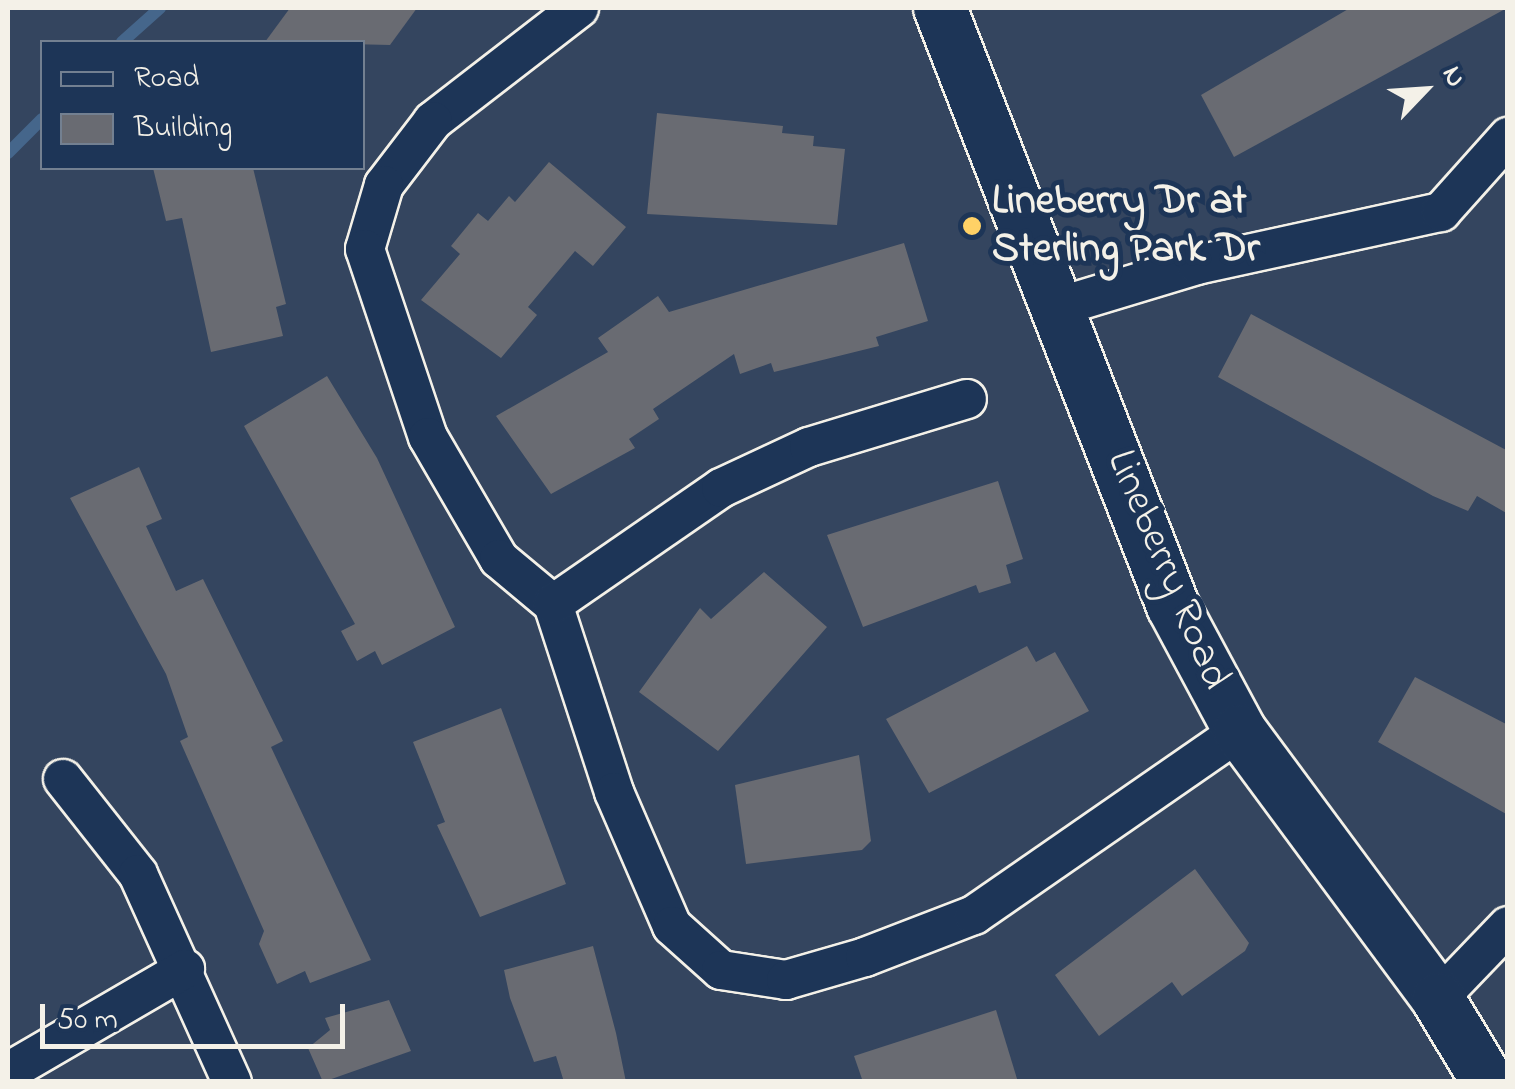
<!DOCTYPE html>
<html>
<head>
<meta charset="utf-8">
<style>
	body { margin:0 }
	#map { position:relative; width:1515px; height:1089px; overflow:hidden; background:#34455f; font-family:"Indie Flower",sans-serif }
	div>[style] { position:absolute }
	.stream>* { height:12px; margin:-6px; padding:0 6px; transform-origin:6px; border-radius:6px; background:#45668b }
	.building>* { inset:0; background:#696b72 }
	.roads { filter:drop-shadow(2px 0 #f4f1e8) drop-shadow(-2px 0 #f4f1e8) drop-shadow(0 2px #f4f1e8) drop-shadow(0 -2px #f4f1e8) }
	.street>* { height:38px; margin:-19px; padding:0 19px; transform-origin:19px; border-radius:19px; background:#1d3557 }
	.secondary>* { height:52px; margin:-26px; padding:0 26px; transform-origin:26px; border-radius:26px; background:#1d3557 }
	.dots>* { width:28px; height:28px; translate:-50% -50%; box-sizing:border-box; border:5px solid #1d3557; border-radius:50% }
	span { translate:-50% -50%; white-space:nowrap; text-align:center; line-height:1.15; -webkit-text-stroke:10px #1d3557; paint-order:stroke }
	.poi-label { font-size:42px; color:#f4f1e8; font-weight:700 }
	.left { translate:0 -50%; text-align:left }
	.street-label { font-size:42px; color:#f4f1e8 }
	.frame { position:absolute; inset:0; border:10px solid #f4f1e8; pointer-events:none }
	.legend { position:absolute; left:40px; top:40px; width:325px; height:130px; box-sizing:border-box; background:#1d3557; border:2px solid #738091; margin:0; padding:12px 18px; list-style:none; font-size:30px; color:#f4f1e8 }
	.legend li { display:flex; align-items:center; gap:20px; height:50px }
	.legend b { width:50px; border:2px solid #738091 }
	.north { position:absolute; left:1375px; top:40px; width:100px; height:100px; -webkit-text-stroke:8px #1d3557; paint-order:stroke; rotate:65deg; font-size:28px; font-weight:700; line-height:40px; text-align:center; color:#f4f1e8 }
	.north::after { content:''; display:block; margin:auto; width:35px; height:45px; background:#f4f1e8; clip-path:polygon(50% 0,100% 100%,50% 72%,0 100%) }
	.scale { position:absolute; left:40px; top:1004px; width:305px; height:45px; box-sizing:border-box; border:5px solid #f4f1e8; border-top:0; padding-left:12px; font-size:30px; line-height:35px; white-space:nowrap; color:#f4f1e8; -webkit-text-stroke:8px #1d3557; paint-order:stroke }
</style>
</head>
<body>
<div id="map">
	<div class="stream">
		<div style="left:122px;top:42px;width:51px;rotate:-41.8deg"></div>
		<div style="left:8px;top:153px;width:48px;rotate:-45deg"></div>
	</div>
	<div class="building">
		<div style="clip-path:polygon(290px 8px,417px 8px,390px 45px,265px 42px)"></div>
		<div style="clip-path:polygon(1350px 8px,1507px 8px,1234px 157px,1201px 95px)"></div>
		<div style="clip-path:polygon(657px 113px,783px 126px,782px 133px,814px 136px,813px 146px,845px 149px,837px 225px,647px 214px)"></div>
		<div style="clip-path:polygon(549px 162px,626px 227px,593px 266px,575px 251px,528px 307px,537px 315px,501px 358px,421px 300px,460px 254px,451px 246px,478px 213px,488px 221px,509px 196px,515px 202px)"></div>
		<div style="clip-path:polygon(153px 168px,253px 168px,286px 304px,276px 307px,283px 336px,211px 352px,182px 218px,166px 221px)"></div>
		<div style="clip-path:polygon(904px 243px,928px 321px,876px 337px,879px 346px,774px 372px,771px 363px,740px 374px,734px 354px,653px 409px,659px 419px,629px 439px,635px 448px,551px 494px,496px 416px,608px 352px,598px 338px,658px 296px,669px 312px)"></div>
		<div style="clip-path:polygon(1251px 314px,1508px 451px,1508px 514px,1477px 496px,1468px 511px,1433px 496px,1218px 377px)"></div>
		<div style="clip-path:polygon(327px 376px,377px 458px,455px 627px,382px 665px,375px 651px,357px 661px,341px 631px,355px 624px,244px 426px)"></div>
		<div style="clip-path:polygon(139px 467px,162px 519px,146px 526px,176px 591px,203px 579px,283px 741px,271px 747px,371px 960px,310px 983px,305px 971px,277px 984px,259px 944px,264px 931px,180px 741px,188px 737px,166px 674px,70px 498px)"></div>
		<div style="clip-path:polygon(998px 481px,1023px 559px,1006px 565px,1011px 583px,979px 593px,976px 585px,863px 627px,827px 535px)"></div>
		<div style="clip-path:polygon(764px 572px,827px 627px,718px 751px,639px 692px,700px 608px,711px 619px)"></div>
		<div style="clip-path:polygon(1027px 646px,1036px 662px,1055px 652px,1089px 711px,929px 793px,886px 719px)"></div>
		<div style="clip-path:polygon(1415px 677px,1508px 725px,1508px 815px,1378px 742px)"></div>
		<div style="clip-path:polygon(501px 708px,566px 884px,480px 917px,437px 825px,445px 822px,413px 742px)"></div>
		<div style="clip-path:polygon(859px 755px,871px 841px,862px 850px,746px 864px,735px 785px)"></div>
		<div style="clip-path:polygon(1195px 869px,1249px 943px,1245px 951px,1182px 996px,1172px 982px,1099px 1036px,1055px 975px)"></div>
		<div style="clip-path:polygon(593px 946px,616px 1033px,626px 1082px,564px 1082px,556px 1056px,534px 1062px,510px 998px,504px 970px)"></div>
		<div style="clip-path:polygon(389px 1000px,411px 1051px,323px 1082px,308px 1048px,330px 1030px,325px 1018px)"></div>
		<div style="clip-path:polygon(996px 1010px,1018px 1082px,863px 1082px,854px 1056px)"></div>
	</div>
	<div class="roads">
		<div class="street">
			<div style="left:579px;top:8px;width:185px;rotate:142.3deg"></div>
			<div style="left:433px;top:121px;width:81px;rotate:127.4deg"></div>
			<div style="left:384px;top:185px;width:67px;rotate:106.5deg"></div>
			<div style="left:365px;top:249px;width:198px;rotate:71.5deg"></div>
			<div style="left:428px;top:437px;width:141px;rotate:59.8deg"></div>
			<div style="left:499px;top:559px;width:70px;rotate:39.8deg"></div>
			<div style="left:553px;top:604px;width:198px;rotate:72deg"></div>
			<div style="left:614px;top:792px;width:146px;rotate:66.6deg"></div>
			<div style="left:672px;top:926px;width:66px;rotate:41.9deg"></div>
			<div style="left:721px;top:970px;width:66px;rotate:8.7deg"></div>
			<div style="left:786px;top:980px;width:82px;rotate:-16.2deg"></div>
			<div style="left:865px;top:957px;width:117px;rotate:-21.1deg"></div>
			<div style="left:974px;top:915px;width:323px;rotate:-34.7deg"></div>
			<div style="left:1061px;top:306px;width:142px;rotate:-16.8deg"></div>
			<div style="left:1197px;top:265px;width:250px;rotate:-12.3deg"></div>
			<div style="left:1441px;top:212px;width:101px;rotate:-48.2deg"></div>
			<div style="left:553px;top:604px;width:204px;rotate:-34.6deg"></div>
			<div style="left:721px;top:488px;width:97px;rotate:-25deg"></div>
			<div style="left:809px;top:447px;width:165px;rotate:-16.9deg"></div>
			<div style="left:63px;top:779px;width:121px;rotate:51.7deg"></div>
			<div style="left:138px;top:874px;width:228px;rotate:65.7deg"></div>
			<div style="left:1438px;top:999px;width:101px;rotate:-46.2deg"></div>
			<div style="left:8px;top:1072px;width:205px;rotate:-30.2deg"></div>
		</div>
		<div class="secondary">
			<div style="left:940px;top:8px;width:642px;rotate:68.71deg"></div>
			<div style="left:1173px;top:606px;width:142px;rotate:61.8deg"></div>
			<div style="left:1240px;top:731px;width:333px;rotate:53.5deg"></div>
			<div style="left:1438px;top:999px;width:97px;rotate:58.9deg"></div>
		</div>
	</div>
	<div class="dots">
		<div style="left:972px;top:226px;background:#ffd166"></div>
	</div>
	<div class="poi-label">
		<span class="left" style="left:992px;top:226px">Lineberry Dr at<br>Sterling Park Dr</span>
	</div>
	<div class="street-label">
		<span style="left:1167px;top:570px;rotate:67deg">Lineberry Road</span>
	</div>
	<div class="frame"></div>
	<ul class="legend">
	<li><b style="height:12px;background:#1d3557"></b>Road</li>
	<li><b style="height:28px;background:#696b72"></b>Building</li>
	</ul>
	<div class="north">N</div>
	<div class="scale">50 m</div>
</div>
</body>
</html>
